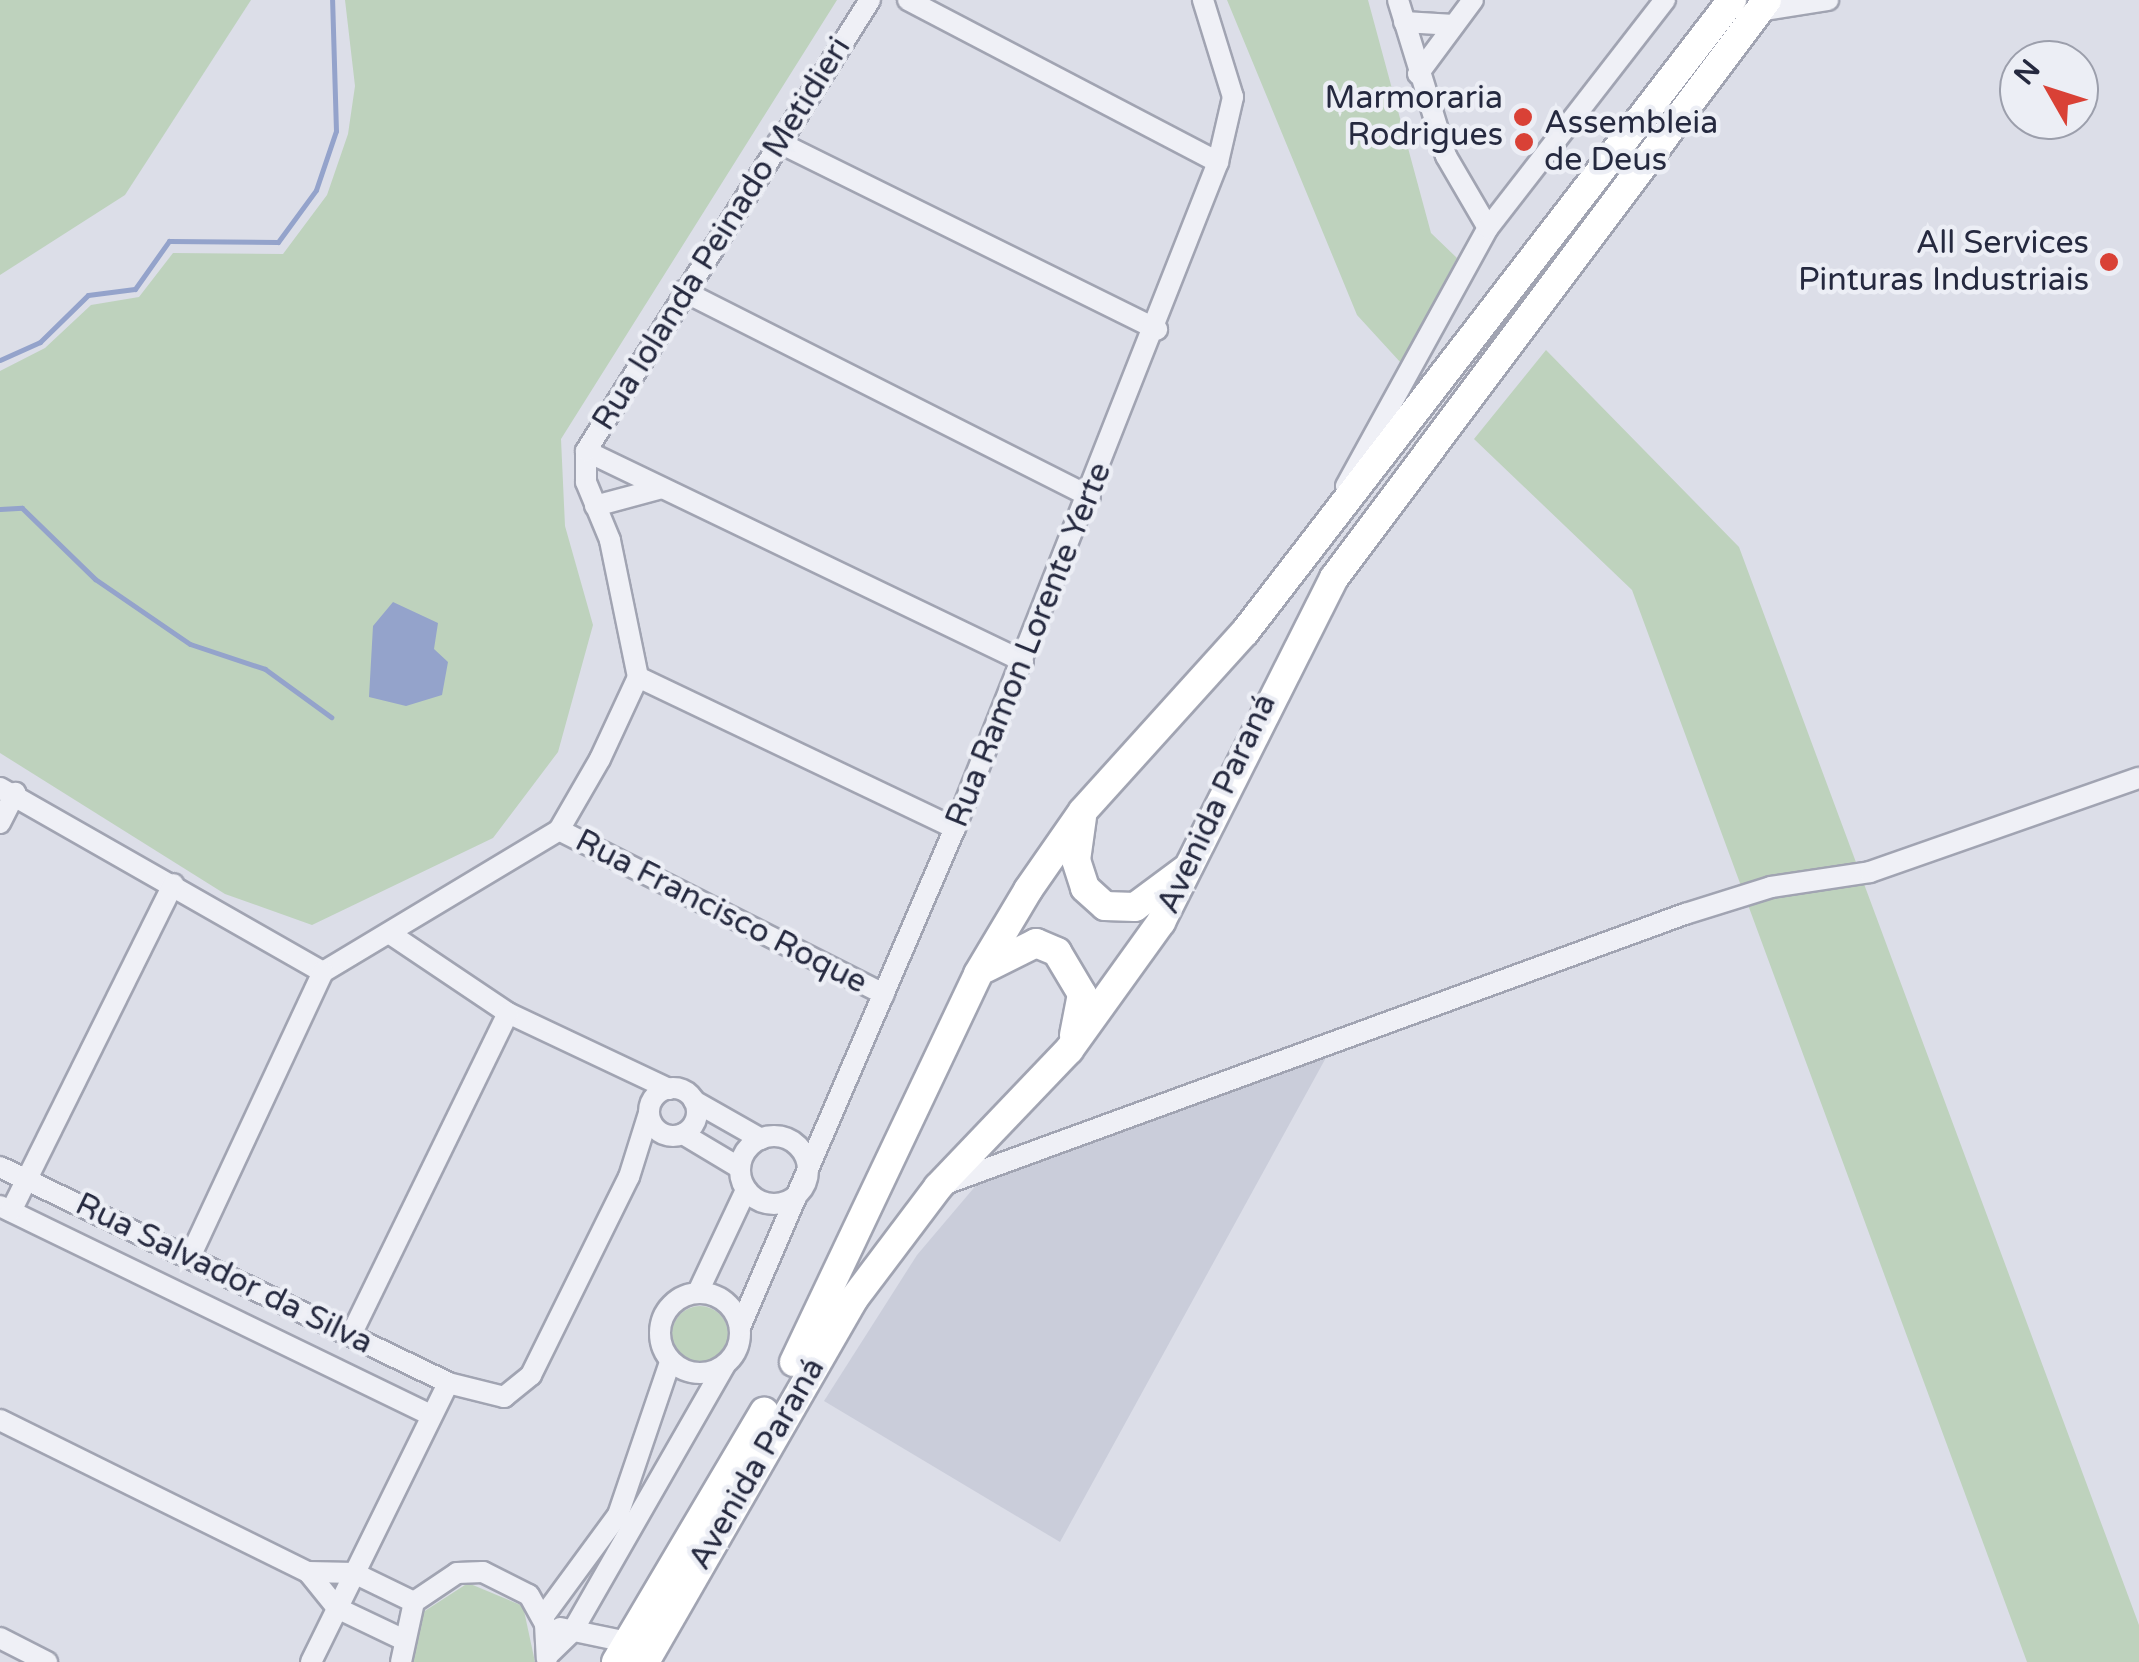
<!DOCTYPE html>
<html>
<head>
<meta charset="utf-8">
<style>
	body { margin:0 }
	#map { position:relative; width:2139px; height:1662px; overflow:hidden; background:#dcdee8; font-family:"Varela Round",sans-serif }
	div>[style] { position:absolute }
	.built>* { inset:0; background:#cacdda }
	.green>* { inset:0; background:#bed2bd }
	.round { border-radius:50% }
	.water>* { inset:0; background:#94a3cb }
	.stream>* { height:5px; margin:-2.5px; padding:0 2.5px; transform-origin:2.5px; border-radius:2.5px; background:#94a3cb }
	.roads { filter:drop-shadow(2px 0 #a1a4b2) drop-shadow(-2px 0 #a1a4b2) drop-shadow(0 2px #a1a4b2) drop-shadow(0 -2px #a1a4b2) }
	.minor>* { height:20px; margin:-10px; padding:0 10px; transform-origin:10px; border-radius:10px; background:#eff0f6 }
	.minor>.ring { margin:-10px; padding:0; box-sizing:content-box; background:none; border:20px solid #eff0f6; border-radius:50% }
	.major>* { height:28px; margin:-14px; padding:0 14px; transform-origin:14px; border-radius:14px; background:#fff }
	.dots>* { width:28px; height:28px; translate:-50% -50%; box-sizing:border-box; border:5px solid #eceef5; border-radius:50% }
	span { translate:-50% -50%; white-space:nowrap; text-align:center; line-height:1.15; -webkit-text-stroke:9px #eceef5; paint-order:stroke }
	.poi-label { font-size:32px; color:#25293f }
	.right { translate:-100% -50%; text-align:right }
	.left { translate:0 -50%; text-align:left }
	.street-label { font-size:32px; color:#25293f }
	.north { position:absolute; left:1999px; top:40px; width:100px; height:100px; box-sizing:border-box; background:#eceef5; border:2px solid #9c9fac; border-radius:50%; rotate:309deg; font-size:28px; font-weight:700; line-height:40px; text-align:center; color:#25293f }
	.north::after { content:''; display:block; margin:auto; width:35px; height:45px; background:#d94136; clip-path:polygon(50% 0,100% 100%,50% 72%,0 100%) }
</style>
</head>
<body>
<div id="map">
	<div class="built">
		<div style="clip-path:polygon(1328px 1054px,1060px 1542px,824px 1401px,917px 1255px,978px 1183px)"></div>
	</div>
	<div class="green">
		<div style="clip-path:polygon(0 0,251px 0,125px 195px,0 275px)"></div>
		<div style="clip-path:polygon(345px 0,837px 0,561px 439px,565px 526px,593px 625px,558px 752px,493px 838px,312px 925px,225px 894px,0 753px,0 371px,45px 348px,91px 305px,139px 297px,173px 253px,283px 254px,327px 195px,348px 134px,355px 86px)"></div>
		<div style="clip-path:polygon(1227px 0,1368px 0,1431px 233px,1457px 258px,1401px 363px,1357px 315px)"></div>
		<div style="clip-path:polygon(1546px 350px,1739px 547px,2139px 1625px,2139px 1662px,2027px 1662px,1632px 590px,1474px 439px)"></div>
		<div class="round" style="left:672px;top:1306px;width:56px;height:56px"></div>
		<div style="clip-path:polygon(468px 1583px,523px 1606px,535px 1662px,411px 1662px,417px 1616px)"></div>
	</div>
	<div class="water">
		<div style="clip-path:polygon(393px 602px,438px 623px,434px 649px,448px 662px,442px 695px,406px 706px,369px 697px,373px 626px)"></div>
	</div>
	<div class="stream">
		<div style="left:0;top:360px;width:44px;rotate:-24.2deg"></div>
		<div style="left:40px;top:342px;width:67px;rotate:-44.4deg"></div>
		<div style="left:88px;top:295px;width:47px;rotate:-7.3deg"></div>
		<div style="left:135px;top:289px;width:59px;rotate:-54.7deg"></div>
		<div style="left:169px;top:241px;width:109px;rotate:0.5deg"></div>
		<div style="left:278px;top:242px;width:64px;rotate:-53.8deg"></div>
		<div style="left:316px;top:190px;width:62px;rotate:-71.3deg"></div>
		<div style="left:336px;top:131px;width:131px;rotate:-91.7deg"></div>
		<div style="left:0;top:509px;width:22px;rotate:-3deg"></div>
		<div style="left:22px;top:508px;width:102px;rotate:44.2deg"></div>
		<div style="left:95px;top:579px;width:115px;rotate:34.4deg"></div>
		<div style="left:190px;top:644px;width:79px;rotate:18.4deg"></div>
		<div style="left:265px;top:669px;width:82px;rotate:36deg"></div>
	</div>
	<div class="roads">
		<div class="minor">
			<div style="left:908px;top:0;width:350px;rotate:27.6deg"></div>
			<div style="left:1398px;top:0;width:163px;rotate:72.9deg"></div>
			<div style="left:1446px;top:156px;width:83px;rotate:59.7deg"></div>
			<div style="left:1758px;top:11px;width:71px;rotate:-8.9deg"></div>
			<div style="left:1404px;top:22px;width:50px;rotate:3.4deg"></div>
			<div style="left:1418px;top:74px;width:92px;rotate:-53.4deg"></div>
			<div style="left:778px;top:142px;width:423px;rotate:26.3deg"></div>
			<div style="left:683px;top:291px;width:456px;rotate:26.8deg"></div>
			<div style="left:586px;top:451px;width:485px;rotate:25.7deg"></div>
			<div style="left:1346px;top:486px;width:294px;rotate:-61.2deg"></div>
			<div style="left:1488px;top:228px;width:289px;rotate:-52.2deg"></div>
			<div style="left:595px;top:506px;width:69px;rotate:-15deg"></div>
			<div style="left:638px;top:677px;width:351px;rotate:25.5deg"></div>
			<div style="left:0;top:788px;width:372px;rotate:29.7deg"></div>
			<div style="left:0;top:823px;width:34px;rotate:-63deg"></div>
			<div style="left:559px;top:830px;width:364px;rotate:26.8deg"></div>
			<div style="left:389px;top:933px;width:143px;rotate:33.9deg"></div>
			<div style="left:508px;top:1013px;width:178px;rotate:25.3deg"></div>
			<div style="left:323px;top:972px;width:275px;rotate:-31deg"></div>
			<div style="left:559px;top:830px;width:82px;rotate:-60deg"></div>
			<div style="left:600px;top:759px;width:90px;rotate:-65.1deg"></div>
			<div style="left:638px;top:677px;width:140px;rotate:-101.6deg"></div>
			<div style="left:610px;top:540px;width:63px;rotate:-112.5deg"></div>
			<div style="left:586px;top:482px;width:31px;rotate:-90deg"></div>
			<div style="left:586px;top:451px;width:533px;rotate:-57.8deg"></div>
			<div class="ring" style="left:649px;top:1088px;width:28px;height:28px"></div>
			<div style="left:694px;top:1101px;width:77px;rotate:29.6deg"></div>
			<div style="left:683px;top:1134px;width:66px;rotate:30.8deg"></div>
			<div class="ring" style="left:740px;top:1136px;width:48px;height:48px"></div>
			<div style="left:0;top:1167px;width:497px;rotate:25.7deg"></div>
			<div style="left:448px;top:1383px;width:58px;rotate:14deg"></div>
			<div style="left:504px;top:1397px;width:35px;rotate:-39deg"></div>
			<div style="left:531px;top:1375px;width:221px;rotate:-63.7deg"></div>
			<div style="left:629px;top:1177px;width:67px;rotate:-72.6deg"></div>
			<div style="left:945px;top:1184px;width:788px;rotate:-20.05deg"></div>
			<div style="left:1685px;top:914px;width:90px;rotate:-17.4deg"></div>
			<div style="left:1771px;top:887px;width:100px;rotate:-8.6deg"></div>
			<div style="left:1870px;top:872px;width:285px;rotate:-19.3deg"></div>
			<div style="left:0;top:1206px;width:479px;rotate:25.9deg"></div>
			<div style="left:11px;top:1211px;width:365px;rotate:-63.6deg"></div>
			<div style="left:190px;top:1257px;width:315px;rotate:-65deg"></div>
			<div style="left:698px;top:1292px;width:113px;rotate:-64.8deg"></div>
			<div class="ring" style="left:660px;top:1293px;width:60px;height:60px"></div>
			<div style="left:740px;top:1327px;width:543px;rotate:-66.69deg"></div>
			<div style="left:955px;top:828px;width:716px;rotate:-68.45deg"></div>
			<div style="left:1218px;top:162px;width:67px;rotate:-77deg"></div>
			<div style="left:1233px;top:97px;width:102px;rotate:-107.2deg"></div>
			<div style="left:351px;top:1335px;width:358px;rotate:-64deg"></div>
			<div style="left:0;top:1420px;width:343px;rotate:26.3deg"></div>
			<div style="left:308px;top:1572px;width:46px;rotate:51.1deg"></div>
			<div style="left:337px;top:1608px;width:70px;rotate:25.5deg"></div>
			<div style="left:308px;top:1572px;width:46px;rotate:1.2deg"></div>
			<div style="left:354px;top:1573px;width:67px;rotate:25.8deg"></div>
			<div style="left:543px;top:1617px;width:127px;rotate:-53.7deg"></div>
			<div style="left:618px;top:1515px;width:162px;rotate:-71.2deg"></div>
			<div style="left:560px;top:1628px;width:68px;rotate:11.8deg"></div>
			<div style="left:0;top:1638px;width:53px;rotate:27.1deg"></div>
			<div style="left:548px;top:1655px;width:33px;rotate:-44deg"></div>
			<div style="left:572px;top:1632px;width:308px;rotate:-60.2deg"></div>
			<div style="left:311px;top:1662px;width:311px;rotate:-63.8deg"></div>
			<div style="left:401px;top:1662px;width:61px;rotate:-77.8deg"></div>
			<div style="left:414px;top:1602px;width:52px;rotate:-34deg"></div>
			<div style="left:457px;top:1573px;width:26px;rotate:-2deg"></div>
			<div style="left:483px;top:1572px;width:51px;rotate:26.6deg"></div>
			<div style="left:529px;top:1595px;width:33px;rotate:61deg"></div>
			<div style="left:545px;top:1624px;width:35px;rotate:87deg"></div>
		</div>
		<div class="major">
			<div style="left:1082px;top:817px;width:43px;rotate:97.9deg"></div>
			<div style="left:1076px;top:860px;width:29px;rotate:72deg"></div>
			<div style="left:1085px;top:888px;width:27px;rotate:42deg"></div>
			<div style="left:1105px;top:906px;width:30px;rotate:2deg"></div>
			<div style="left:1135px;top:907px;width:62px;rotate:-36.5deg"></div>
			<div style="left:986px;top:968px;width:56px;rotate:-26.6deg"></div>
			<div style="left:1036px;top:943px;width:23px;rotate:23deg"></div>
			<div style="left:1057px;top:952px;width:49px;rotate:59.2deg"></div>
			<div style="left:1082px;top:994px;width:42px;rotate:101deg"></div>
			<div style="left:794px;top:1362px;width:429px;rotate:-64.6deg"></div>
			<div style="left:978px;top:974px;width:98px;rotate:-59.2deg"></div>
			<div style="left:1028px;top:890px;width:96px;rotate:-55.2deg"></div>
			<div style="left:1083px;top:811px;width:241px;rotate:-47.9deg"></div>
			<div style="left:1245px;top:632px;width:798px;rotate:-52.38deg"></div>
			<div style="left:616px;top:1662px;width:291px;rotate:-59.4deg"></div>
			<div style="left:645px;top:1662px;width:418px;rotate:-60.1deg"></div>
			<div style="left:853px;top:1300px;width:141px;rotate:-53deg"></div>
			<div style="left:938px;top:1187px;width:190px;rotate:-46.3deg"></div>
			<div style="left:1069px;top:1050px;width:158px;rotate:-54.3deg"></div>
			<div style="left:1161px;top:922px;width:385px;rotate:-63.3deg"></div>
			<div style="left:1334px;top:578px;width:722px;rotate:-53.16deg"></div>
		</div>
	</div>
	<div class="dots">
		<div style="left:1523px;top:117px;background:#d94136"></div>
		<div style="left:1524px;top:142px;background:#d94136"></div>
		<div style="left:2109px;top:262px;background:#d94136"></div>
	</div>
	<div class="poi-label">
		<span class="right" style="left:1503px;top:117px">Marmoraria<br>Rodrigues</span>
		<span class="left" style="left:1544px;top:142px">Assembleia<br>de Deus</span>
		<span class="right" style="left:2089px;top:262px">All Services<br>Pinturas Industriais</span>
	</div>
	<div class="street-label">
		<span style="left:722px;top:234px;rotate:-58deg">Rua Iolanda Peinado Metidieri</span>
		<span style="left:1029px;top:645px;rotate:-68deg">Rua Ramon Lorente Yerte</span>
		<span style="left:1217px;top:804px;rotate:-65deg">Avenida Paraná</span>
		<span style="left:721px;top:912px;rotate:27deg">Rua Francisco Roque</span>
		<span style="left:224px;top:1274px;rotate:26deg">Rua Salvador da Silva</span>
		<span style="left:757px;top:1464px;rotate:-60deg">Avenida Paraná</span>
	</div>
	<div class="north">N</div>
</div>
</body>
</html>
